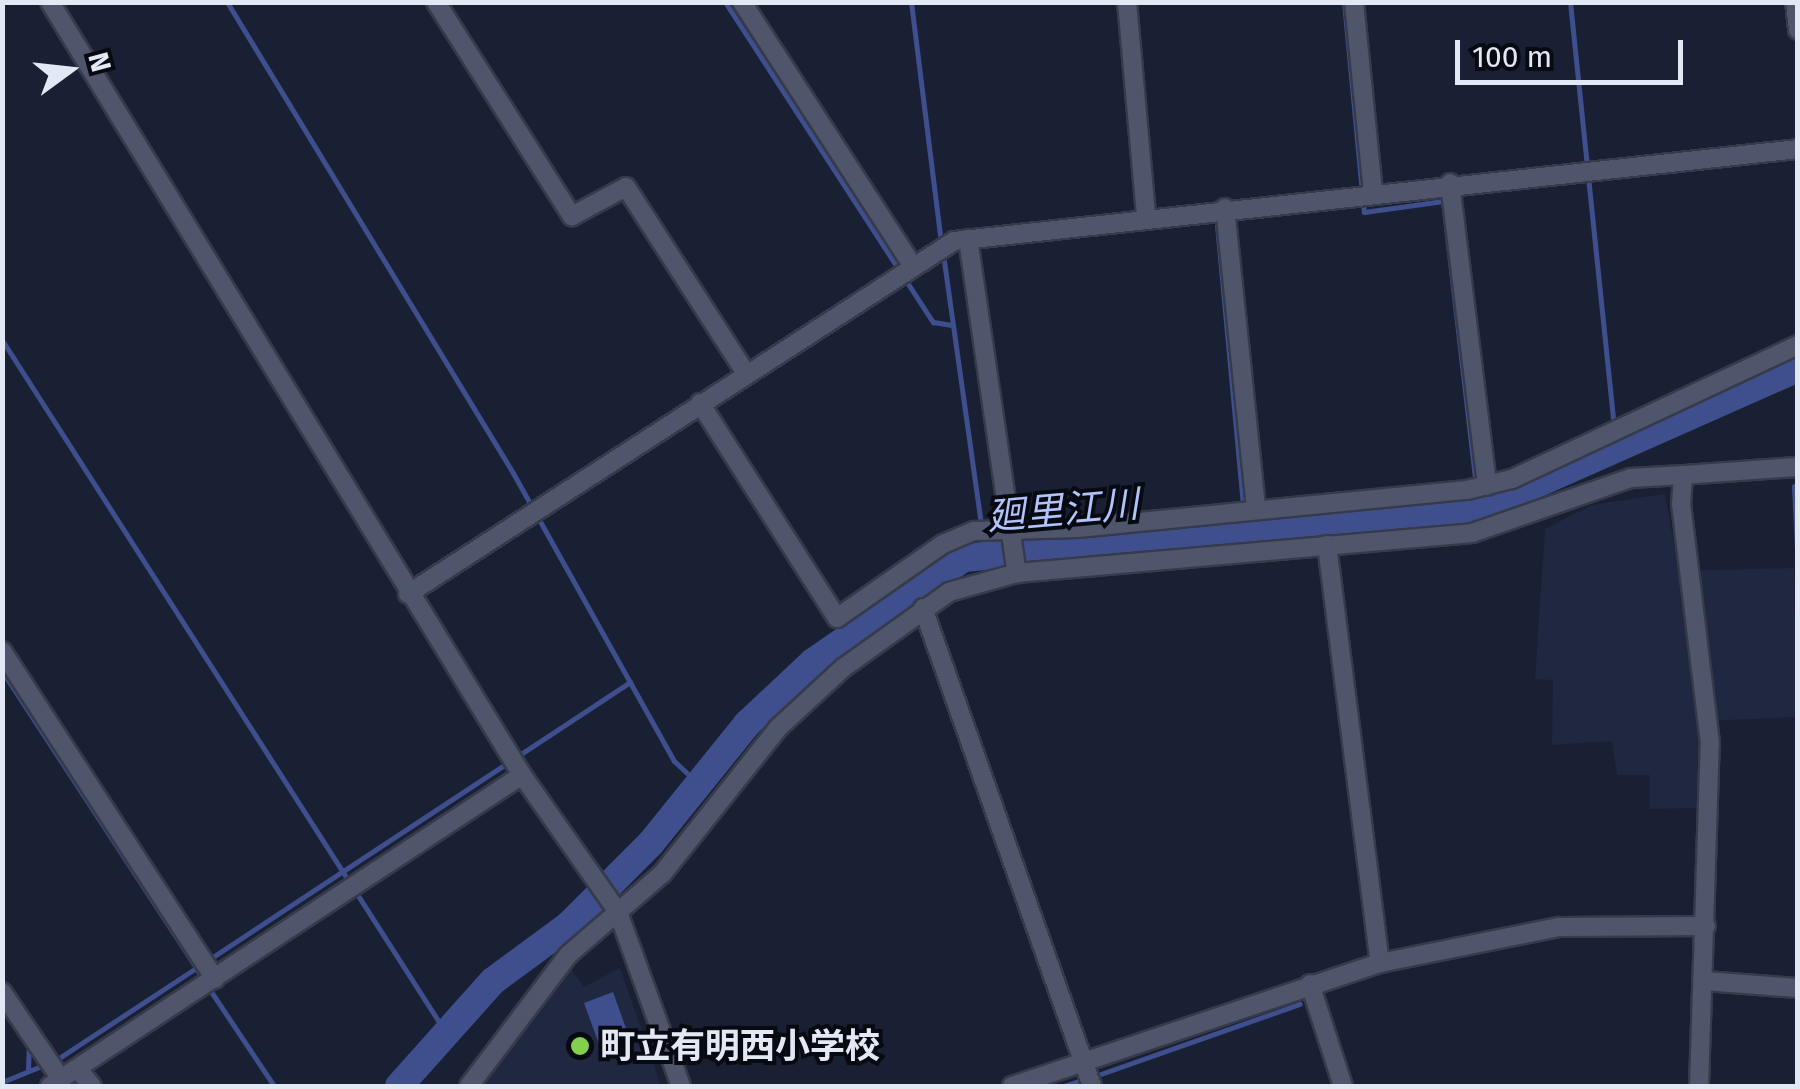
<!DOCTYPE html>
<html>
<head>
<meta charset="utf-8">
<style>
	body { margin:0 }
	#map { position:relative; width:1800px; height:1089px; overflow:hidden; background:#1a2033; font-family:"Fira Sans","Noto Sans JP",sans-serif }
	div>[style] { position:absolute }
	.built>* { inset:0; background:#202740 }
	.water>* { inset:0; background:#3f4e8d }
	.stream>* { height:5px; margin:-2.5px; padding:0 2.5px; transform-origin:2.5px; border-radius:2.5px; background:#3f4e8d }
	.river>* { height:28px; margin:-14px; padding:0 14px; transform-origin:14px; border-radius:14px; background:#3f4e8d }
	.roads { filter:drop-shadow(2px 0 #373a4a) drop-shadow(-2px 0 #373a4a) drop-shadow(0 2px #373a4a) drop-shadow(0 -2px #373a4a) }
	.minor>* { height:18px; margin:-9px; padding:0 9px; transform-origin:9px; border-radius:9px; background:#4f566c }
	.dots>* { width:28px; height:28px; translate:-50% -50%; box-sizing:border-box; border:5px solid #080a12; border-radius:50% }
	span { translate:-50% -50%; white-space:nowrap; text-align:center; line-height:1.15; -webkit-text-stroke:8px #080a12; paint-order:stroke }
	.poi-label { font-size:35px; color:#e3e8f5; font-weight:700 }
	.left { translate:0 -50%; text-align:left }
	.water-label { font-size:38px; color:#b1c3fa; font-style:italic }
	.frame { position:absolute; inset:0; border:5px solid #e3e8f5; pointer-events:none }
	.north { position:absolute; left:20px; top:20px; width:100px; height:100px; -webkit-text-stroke:8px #080a12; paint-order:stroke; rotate:75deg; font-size:28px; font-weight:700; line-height:40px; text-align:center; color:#e3e8f5 }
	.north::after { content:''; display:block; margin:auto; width:35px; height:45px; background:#e3e8f5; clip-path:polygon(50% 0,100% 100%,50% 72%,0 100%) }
	.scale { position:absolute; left:1455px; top:40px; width:228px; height:45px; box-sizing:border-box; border:5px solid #e3e8f5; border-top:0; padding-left:12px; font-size:30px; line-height:35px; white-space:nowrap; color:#e3e8f5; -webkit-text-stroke:8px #080a12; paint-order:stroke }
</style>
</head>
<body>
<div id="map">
	<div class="built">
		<div style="clip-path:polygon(1665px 494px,1679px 571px,1794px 568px,1797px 717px,1702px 721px,1700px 808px,1650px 809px,1650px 775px,1617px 775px,1612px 741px,1552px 745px,1553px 680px,1535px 679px,1545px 529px,1592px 505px)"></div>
		<div style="clip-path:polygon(570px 968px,584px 987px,620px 968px,661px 1086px,481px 1086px)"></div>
	</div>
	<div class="water">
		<div style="clip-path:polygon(613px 992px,632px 1045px,603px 1055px,584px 1003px)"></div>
	</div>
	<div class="stream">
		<div style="left:227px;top:2px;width:551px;rotate:58.73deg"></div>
		<div style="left:513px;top:473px;width:330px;rotate:60.8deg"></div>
		<div style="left:674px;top:761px;width:33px;rotate:43deg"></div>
		<div style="left:725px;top:2px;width:382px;rotate:57deg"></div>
		<div style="left:933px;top:322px;width:19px;rotate:9deg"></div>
		<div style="left:911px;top:2px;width:243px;rotate:82.9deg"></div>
		<div style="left:1344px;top:2px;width:211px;rotate:84.6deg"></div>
		<div style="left:1364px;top:212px;width:80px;rotate:-7.9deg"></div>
		<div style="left:1443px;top:201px;width:277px;rotate:83.4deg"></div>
		<div style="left:1570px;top:2px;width:427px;rotate:84.1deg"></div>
		<div style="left:1217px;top:225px;width:282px;rotate:84.7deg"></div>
		<div style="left:943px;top:254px;width:274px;rotate:82deg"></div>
		<div style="left:2px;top:340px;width:827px;rotate:57.35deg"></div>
		<div style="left:1794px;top:486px;width:85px;rotate:87.3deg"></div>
		<div style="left:1478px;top:499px;width:10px;rotate:79deg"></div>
		<div style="left:1244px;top:517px;width:14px;rotate:82deg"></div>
		<div style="left:982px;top:536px;width:15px;rotate:82deg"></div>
		<div style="left:2px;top:671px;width:355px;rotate:56.8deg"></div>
		<div style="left:196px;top:968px;width:168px;rotate:146.7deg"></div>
		<div style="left:202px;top:978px;width:12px;rotate:-121deg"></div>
		<div style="left:196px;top:968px;width:520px;rotate:-33.38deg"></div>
		<div style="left:208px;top:987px;width:119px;rotate:56.3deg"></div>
		<div style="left:28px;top:1070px;width:27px;rotate:-88deg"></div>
		<div style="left:1095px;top:1076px;width:217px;rotate:-19.4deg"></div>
		<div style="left:2px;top:1082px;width:48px;rotate:-22.2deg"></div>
		<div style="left:1064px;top:1086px;width:22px;rotate:-18deg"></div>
	</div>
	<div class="river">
		<div style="left:399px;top:1086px;width:141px;rotate:-48.2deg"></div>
		<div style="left:493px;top:981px;width:94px;rotate:-36.4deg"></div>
		<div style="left:569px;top:925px;width:116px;rotate:-45deg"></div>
		<div style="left:651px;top:843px;width:153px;rotate:-51.1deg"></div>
		<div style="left:747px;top:724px;width:91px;rotate:-43.2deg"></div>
		<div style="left:813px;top:662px;width:183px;rotate:-34.6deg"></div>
		<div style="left:964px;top:558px;width:518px;rotate:-5.42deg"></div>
		<div style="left:1480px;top:509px;width:348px;rotate:-23.9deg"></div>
	</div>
	<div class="roads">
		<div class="minor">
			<div style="left:50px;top:2px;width:906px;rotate:58.59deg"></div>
			<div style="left:436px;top:2px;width:254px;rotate:57.6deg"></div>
			<div style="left:572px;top:216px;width:61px;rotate:-28.2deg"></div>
			<div style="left:626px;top:187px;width:221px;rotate:57.2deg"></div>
			<div style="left:742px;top:2px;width:313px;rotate:57.1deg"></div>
			<div style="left:1127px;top:2px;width:215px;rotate:84.9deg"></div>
			<div style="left:1354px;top:2px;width:190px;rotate:84.3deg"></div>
			<div style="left:1795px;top:2px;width:28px;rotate:84deg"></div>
			<div style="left:1450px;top:183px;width:305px;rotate:83deg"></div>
			<div style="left:1225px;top:208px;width:303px;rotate:84.1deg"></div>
			<div style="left:968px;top:239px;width:338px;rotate:81.7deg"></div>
			<div style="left:700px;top:403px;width:255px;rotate:57.5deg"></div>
			<div style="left:837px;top:618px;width:129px;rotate:-34.9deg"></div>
			<div style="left:943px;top:544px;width:34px;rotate:-23deg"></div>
			<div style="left:974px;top:531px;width:104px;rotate:-1.7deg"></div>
			<div style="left:1078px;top:528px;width:391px;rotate:-5.6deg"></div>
			<div style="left:1467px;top:490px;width:46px;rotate:-13.7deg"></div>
			<div style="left:1512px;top:479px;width:316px;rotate:-25.1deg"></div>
			<div style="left:1327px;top:545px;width:421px;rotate:82.8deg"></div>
			<div style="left:408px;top:594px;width:650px;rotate:-32.88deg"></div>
			<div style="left:954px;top:241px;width:849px;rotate:-6.22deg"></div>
			<div style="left:923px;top:608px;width:507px;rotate:70.53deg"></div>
			<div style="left:2px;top:651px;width:391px;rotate:57deg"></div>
			<div style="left:1704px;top:981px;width:94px;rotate:4.3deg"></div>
			<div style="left:1310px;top:984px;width:107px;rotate:72.1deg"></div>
			<div style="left:2px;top:992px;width:105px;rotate:55.9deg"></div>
			<div style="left:78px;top:1069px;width:22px;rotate:51deg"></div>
			<div style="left:50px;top:1086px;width:565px;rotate:-33.38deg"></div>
			<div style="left:522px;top:775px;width:167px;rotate:55deg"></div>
			<div style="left:618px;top:912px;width:185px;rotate:70.1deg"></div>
			<div style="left:469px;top:1086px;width:164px;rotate:-52.9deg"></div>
			<div style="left:568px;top:955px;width:124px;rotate:-40.8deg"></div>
			<div style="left:662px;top:874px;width:186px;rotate:-51.5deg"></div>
			<div style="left:778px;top:728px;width:88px;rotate:-42.7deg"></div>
			<div style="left:843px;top:668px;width:130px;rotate:-35.6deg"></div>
			<div style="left:949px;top:592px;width:71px;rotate:-15.6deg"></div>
			<div style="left:1017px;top:573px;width:457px;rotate:-5deg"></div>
			<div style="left:1472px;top:533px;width:168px;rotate:-19.1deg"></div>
			<div style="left:1631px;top:478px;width:52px;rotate:-3.3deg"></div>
			<div style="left:1012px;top:1086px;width:388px;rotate:-18.5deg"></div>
			<div style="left:1380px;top:963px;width:183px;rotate:-11.4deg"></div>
			<div style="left:1559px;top:927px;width:147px;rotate:-0.4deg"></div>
			<div style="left:1699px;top:1086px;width:343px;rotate:-88.2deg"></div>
			<div style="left:1710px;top:743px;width:240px;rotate:-96.9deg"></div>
			<div style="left:1681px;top:505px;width:30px;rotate:-86deg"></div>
			<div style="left:1683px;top:475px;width:115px;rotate:-4deg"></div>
		</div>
	</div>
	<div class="dots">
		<div style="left:580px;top:1046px;background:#83d04e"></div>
	</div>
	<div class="poi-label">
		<span class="left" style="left:600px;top:1046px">町立有明西小学校</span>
	</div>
	<div class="water-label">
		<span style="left:1063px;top:511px;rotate:-5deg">廻里江川</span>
	</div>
	<div class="frame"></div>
	<div class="north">N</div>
	<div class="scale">100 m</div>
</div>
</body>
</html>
